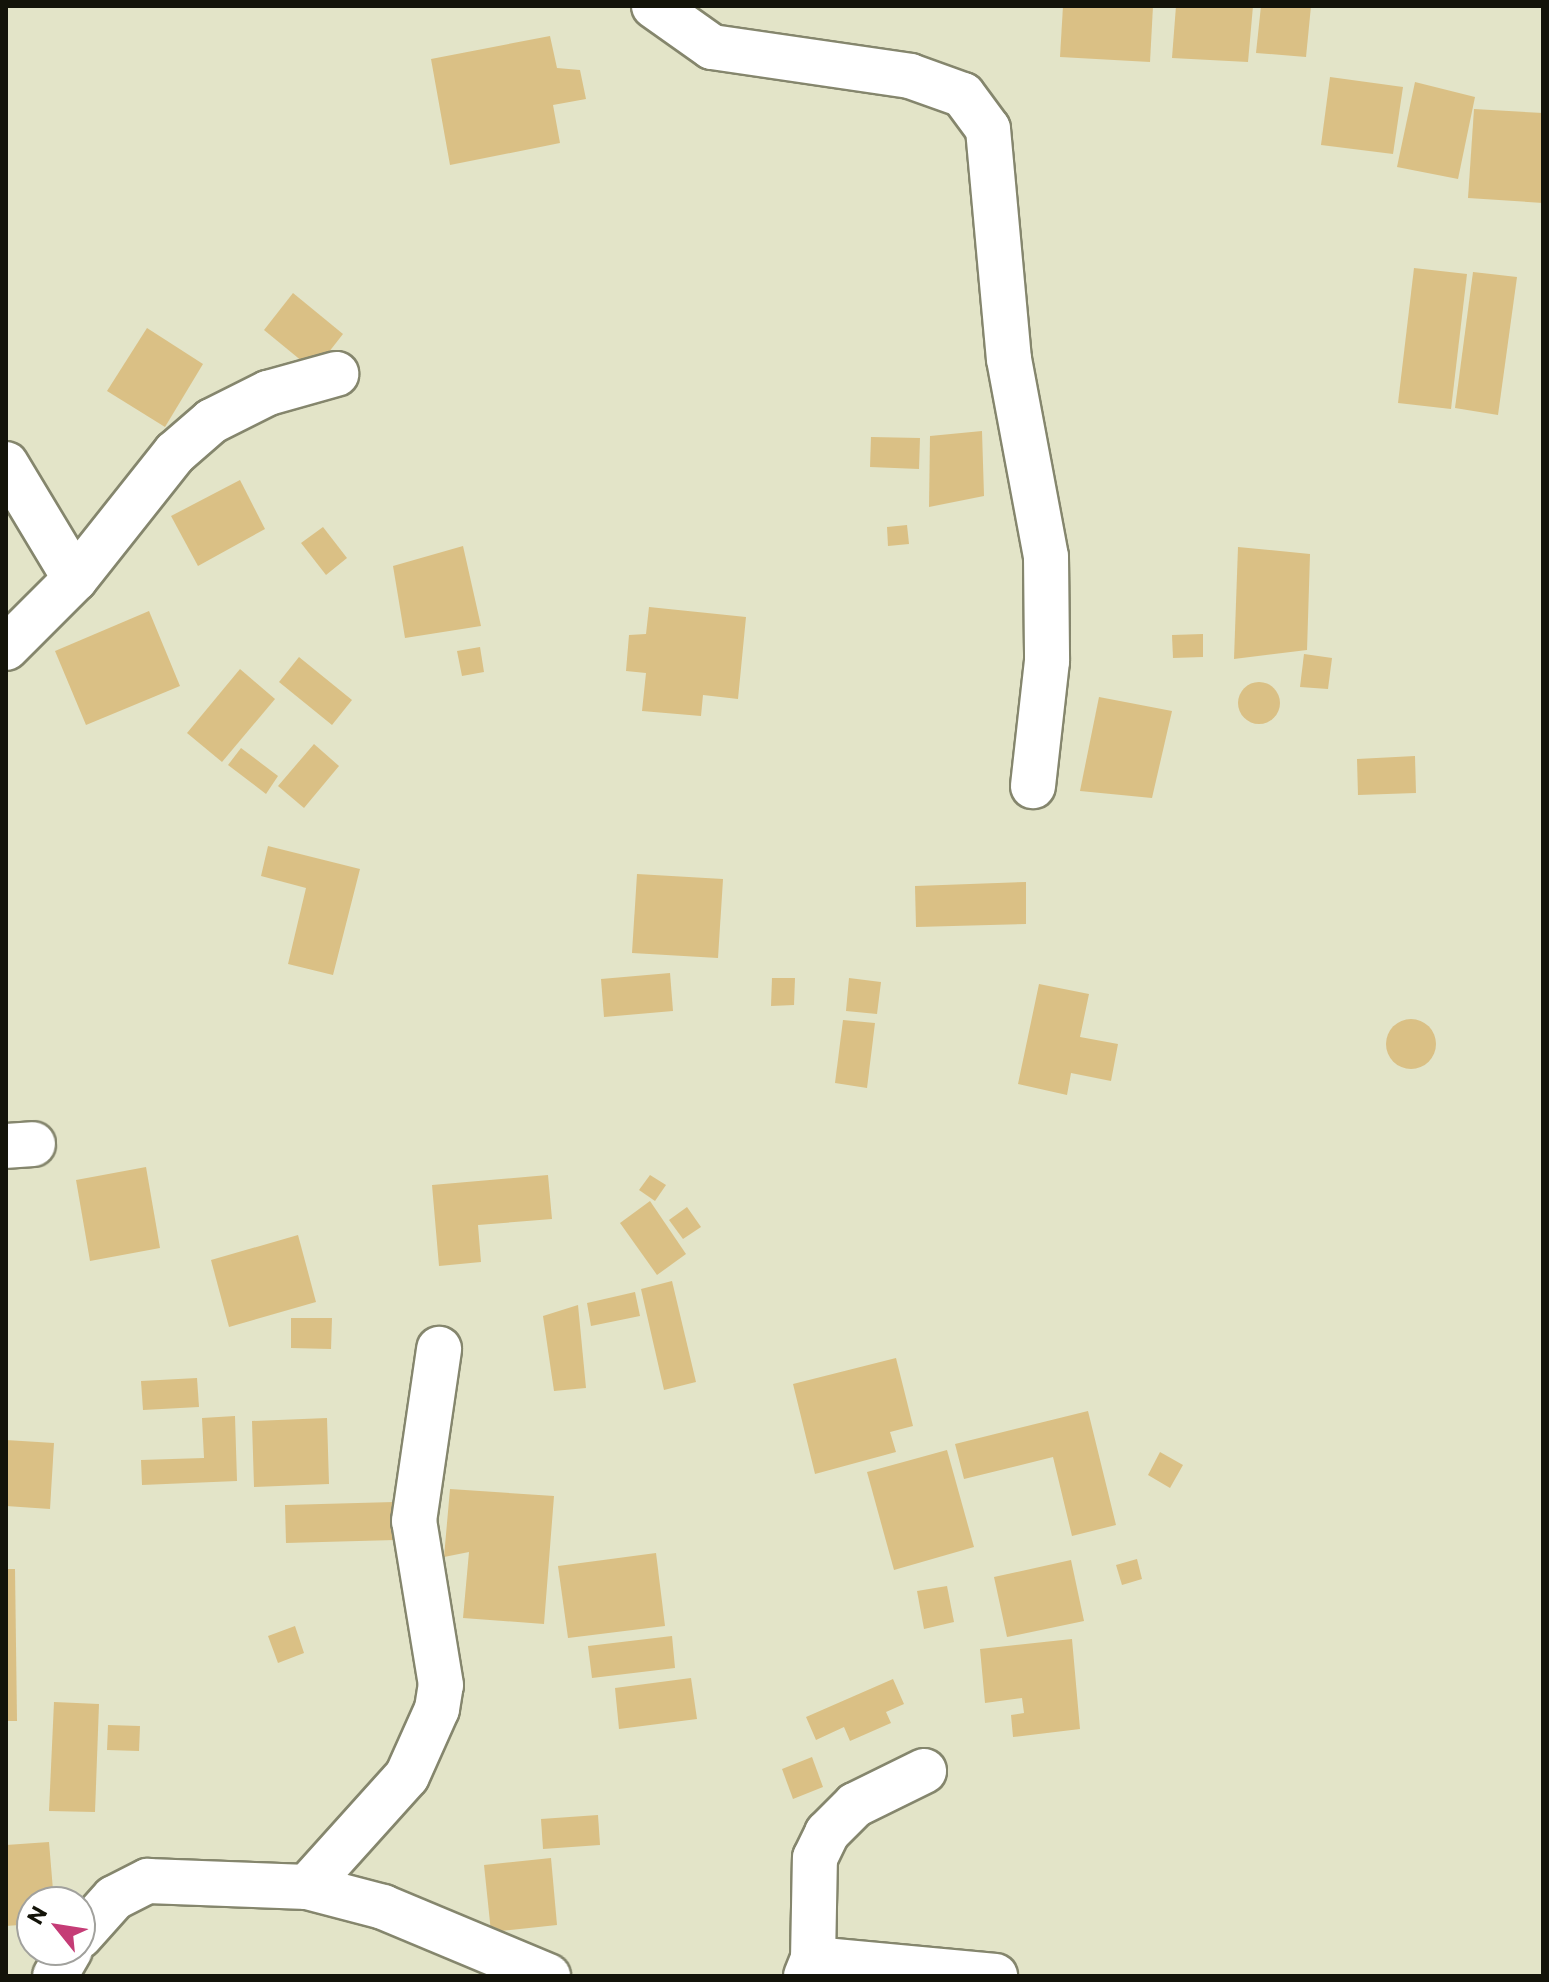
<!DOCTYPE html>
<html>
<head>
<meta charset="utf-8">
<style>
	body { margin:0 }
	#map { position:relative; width:1549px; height:1982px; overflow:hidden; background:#e3e4c8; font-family:Commissioner,sans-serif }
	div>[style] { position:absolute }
	.building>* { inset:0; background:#dac085 }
	.round { border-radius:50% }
	.roads { filter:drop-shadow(2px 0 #85866d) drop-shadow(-2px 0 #85866d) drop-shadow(0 2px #85866d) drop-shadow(0 -2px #85866d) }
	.minor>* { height:44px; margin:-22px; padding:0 22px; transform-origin:22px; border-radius:22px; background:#fff }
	span { translate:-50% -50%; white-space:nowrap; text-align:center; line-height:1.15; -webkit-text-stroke:6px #fff; paint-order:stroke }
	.frame { position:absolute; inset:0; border:8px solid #131309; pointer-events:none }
	.north { position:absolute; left:16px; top:1886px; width:80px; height:80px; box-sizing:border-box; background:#fff; border:2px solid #a1a19d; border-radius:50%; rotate:300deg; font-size:22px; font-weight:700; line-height:32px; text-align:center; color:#131309 }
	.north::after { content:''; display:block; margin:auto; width:28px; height:36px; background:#c53c76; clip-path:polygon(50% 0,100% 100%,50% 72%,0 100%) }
</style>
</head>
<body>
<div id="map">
	<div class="building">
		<div style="clip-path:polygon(1063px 6px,1153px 6px,1150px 62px,1060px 57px)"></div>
		<div style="clip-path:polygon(1176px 6px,1253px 6px,1248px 62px,1172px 58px)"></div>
		<div style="clip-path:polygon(1261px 6px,1311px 6px,1306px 57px,1256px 53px)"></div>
		<div style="clip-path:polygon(550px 36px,557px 68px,580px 70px,586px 99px,553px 105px,560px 143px,450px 165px,431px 59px)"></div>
		<div style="clip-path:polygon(1330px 77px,1403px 87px,1393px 154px,1321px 145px)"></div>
		<div style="clip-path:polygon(1415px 82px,1475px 97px,1458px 179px,1397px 167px)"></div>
		<div style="clip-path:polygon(1474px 109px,1543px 113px,1543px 203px,1468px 198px)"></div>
		<div style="clip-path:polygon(1414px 268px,1467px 274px,1451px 409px,1398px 403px)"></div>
		<div style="clip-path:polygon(1473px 272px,1517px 277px,1498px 415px,1455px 408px)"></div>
		<div style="clip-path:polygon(293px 293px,343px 334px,314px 371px,264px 330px)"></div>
		<div style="clip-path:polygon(147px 328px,203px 364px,165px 427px,107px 391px)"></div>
		<div style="clip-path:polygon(982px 431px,984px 496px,929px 507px,930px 436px)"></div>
		<div style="clip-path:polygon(871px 437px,920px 438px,919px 469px,870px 467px)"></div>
		<div style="clip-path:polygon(240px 480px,265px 529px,198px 566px,171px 516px)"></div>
		<div style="clip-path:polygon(907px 525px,909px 544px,888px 546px,887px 527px)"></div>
		<div style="clip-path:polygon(323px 527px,347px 558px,326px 575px,301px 543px)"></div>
		<div style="clip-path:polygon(463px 546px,481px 626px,405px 638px,393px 566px)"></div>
		<div style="clip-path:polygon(1238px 547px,1310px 554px,1307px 650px,1234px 659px)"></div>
		<div style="clip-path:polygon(649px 607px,746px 617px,738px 699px,703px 695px,701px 716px,642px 711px,646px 673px,626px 671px,629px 635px,646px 634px)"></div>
		<div style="clip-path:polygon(149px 611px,180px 686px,86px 725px,55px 651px)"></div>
		<div style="clip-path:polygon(1203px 634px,1203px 657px,1173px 658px,1172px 635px)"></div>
		<div style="clip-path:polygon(480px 647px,484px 672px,462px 676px,457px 651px)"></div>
		<div style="clip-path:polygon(1304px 654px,1332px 658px,1328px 689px,1300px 687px)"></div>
		<div style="clip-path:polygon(299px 657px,352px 700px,332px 725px,279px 682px)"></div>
		<div style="clip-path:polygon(240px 669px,275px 699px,222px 762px,187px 733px)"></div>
		<div class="round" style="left:1238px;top:682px;width:42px;height:42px"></div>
		<div style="clip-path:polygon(1099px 697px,1172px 711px,1152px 798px,1080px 791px)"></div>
		<div style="clip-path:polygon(314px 744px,339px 766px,304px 808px,278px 786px)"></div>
		<div style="clip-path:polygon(241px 748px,278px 776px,266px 794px,228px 765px)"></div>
		<div style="clip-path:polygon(1415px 756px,1416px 793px,1358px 795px,1357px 759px)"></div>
		<div style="clip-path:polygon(268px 846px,360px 869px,333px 975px,288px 964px,306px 888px,261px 876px)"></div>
		<div style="clip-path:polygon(637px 874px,723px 879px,718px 958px,632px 953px)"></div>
		<div style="clip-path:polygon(1026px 882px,1026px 924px,916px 927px,915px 886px)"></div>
		<div style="clip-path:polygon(670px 973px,673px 1011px,604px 1017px,601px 979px)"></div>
		<div style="clip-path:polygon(772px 978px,795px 978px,794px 1005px,771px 1006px)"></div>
		<div style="clip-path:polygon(849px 978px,881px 982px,877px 1014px,846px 1011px)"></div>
		<div style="clip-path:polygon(1039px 984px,1089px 994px,1080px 1037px,1118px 1044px,1111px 1081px,1071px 1073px,1067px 1095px,1018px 1084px)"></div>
		<div class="round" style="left:1386px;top:1019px;width:50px;height:50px"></div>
		<div style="clip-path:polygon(843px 1020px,875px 1023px,867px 1088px,835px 1083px)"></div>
		<div style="clip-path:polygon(146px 1167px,160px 1248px,90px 1261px,76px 1180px)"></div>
		<div style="clip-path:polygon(548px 1175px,552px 1219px,478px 1225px,481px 1262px,439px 1266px,432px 1185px)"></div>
		<div style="clip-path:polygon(650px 1175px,666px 1185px,655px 1201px,639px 1190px)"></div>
		<div style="clip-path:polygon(650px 1201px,686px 1254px,657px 1275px,620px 1223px)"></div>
		<div style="clip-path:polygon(687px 1207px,701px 1227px,683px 1239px,669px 1220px)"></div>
		<div style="clip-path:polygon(298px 1235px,316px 1302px,229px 1327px,211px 1260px)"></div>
		<div style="clip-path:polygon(672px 1281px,696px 1382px,664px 1390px,641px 1289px)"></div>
		<div style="clip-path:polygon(635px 1292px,640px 1316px,591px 1326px,587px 1303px)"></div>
		<div style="clip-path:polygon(578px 1305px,586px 1388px,554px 1391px,543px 1316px)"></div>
		<div style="clip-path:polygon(291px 1318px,332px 1318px,331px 1349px,291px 1348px)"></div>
		<div style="clip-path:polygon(896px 1358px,913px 1426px,890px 1432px,896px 1452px,815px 1474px,793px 1384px)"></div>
		<div style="clip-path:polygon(197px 1378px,199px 1407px,143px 1410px,141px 1381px)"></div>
		<div style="clip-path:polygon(1088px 1411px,1116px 1525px,1072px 1536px,1053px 1457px,964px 1479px,955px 1444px)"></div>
		<div style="clip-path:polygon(235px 1416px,237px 1481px,142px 1485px,141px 1460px,204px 1458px,202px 1418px)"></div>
		<div style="clip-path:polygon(327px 1418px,329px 1484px,254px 1487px,252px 1421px)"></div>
		<div style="clip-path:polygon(6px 1440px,54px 1443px,50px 1509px,6px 1506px)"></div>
		<div style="clip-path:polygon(947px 1450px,974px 1547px,894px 1570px,867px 1472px)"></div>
		<div style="clip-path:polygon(1160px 1452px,1183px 1465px,1170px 1488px,1148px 1475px)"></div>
		<div style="clip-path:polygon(450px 1489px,554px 1496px,544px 1624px,463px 1618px,469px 1552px,444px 1557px)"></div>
		<div style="clip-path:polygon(394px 1502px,395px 1540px,286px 1543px,285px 1505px)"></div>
		<div style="clip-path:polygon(656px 1553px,665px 1626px,568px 1638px,558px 1566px)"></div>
		<div style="clip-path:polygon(1137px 1559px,1142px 1579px,1122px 1585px,1116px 1565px)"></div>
		<div style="clip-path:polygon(1071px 1560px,1084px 1621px,1007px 1637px,994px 1577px)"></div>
		<div style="clip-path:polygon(6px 1569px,15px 1569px,17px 1721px,6px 1721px)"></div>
		<div style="clip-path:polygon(947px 1586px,954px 1622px,924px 1629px,917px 1591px)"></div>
		<div style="clip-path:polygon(295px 1626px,304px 1653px,278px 1663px,268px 1636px)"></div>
		<div style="clip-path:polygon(672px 1636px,675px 1668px,592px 1678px,588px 1646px)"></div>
		<div style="clip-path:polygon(1072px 1639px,1080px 1729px,1013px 1737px,1011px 1715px,1024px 1713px,1022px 1698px,985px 1703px,980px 1649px)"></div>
		<div style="clip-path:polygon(691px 1678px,697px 1719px,619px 1729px,615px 1688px)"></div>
		<div style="clip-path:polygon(893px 1679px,904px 1704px,886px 1712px,891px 1723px,850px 1741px,844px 1727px,816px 1740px,806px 1717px)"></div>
		<div style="clip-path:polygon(54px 1702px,99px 1704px,95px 1812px,49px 1811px)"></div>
		<div style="clip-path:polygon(108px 1725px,140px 1726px,139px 1751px,107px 1750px)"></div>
		<div style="clip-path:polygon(812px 1757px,823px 1787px,793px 1799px,782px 1769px)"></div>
		<div style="clip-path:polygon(598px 1815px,600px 1845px,543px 1849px,541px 1819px)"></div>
		<div style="clip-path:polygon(49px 1842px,54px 1902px,32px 1902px,32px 1924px,6px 1926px,6px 1845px)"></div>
		<div style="clip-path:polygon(551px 1858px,557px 1925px,491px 1932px,484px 1865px)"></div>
	</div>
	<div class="roads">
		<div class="minor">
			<div style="left:654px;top:6px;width:71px;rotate:35.3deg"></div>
			<div style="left:712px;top:47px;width:200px;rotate:8.3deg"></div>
			<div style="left:910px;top:76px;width:56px;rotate:19.7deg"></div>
			<div style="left:963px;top:95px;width:42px;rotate:53.7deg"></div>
			<div style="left:988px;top:129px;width:231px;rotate:84.8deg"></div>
			<div style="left:1009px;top:359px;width:201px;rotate:79.4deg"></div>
			<div style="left:1046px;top:557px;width:104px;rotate:89.4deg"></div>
			<div style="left:1047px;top:661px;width:126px;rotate:96.4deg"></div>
			<div style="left:6px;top:464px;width:134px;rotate:59deg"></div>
			<div style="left:6px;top:648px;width:98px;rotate:-45deg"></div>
			<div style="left:75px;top:579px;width:161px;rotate:-51.6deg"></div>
			<div style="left:175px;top:453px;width:49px;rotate:-40.9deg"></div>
			<div style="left:212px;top:421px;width:63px;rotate:-26.6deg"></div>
			<div style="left:268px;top:393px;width:71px;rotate:-15.6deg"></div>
			<div style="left:6px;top:1146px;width:27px;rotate:-4deg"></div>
			<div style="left:307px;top:1887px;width:149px;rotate:-48deg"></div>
			<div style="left:407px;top:1776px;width:73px;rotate:-65.9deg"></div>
			<div style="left:437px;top:1709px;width:24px;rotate:-81deg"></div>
			<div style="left:441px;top:1685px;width:166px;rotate:-99.3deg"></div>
			<div style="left:414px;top:1521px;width:174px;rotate:-81.7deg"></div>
			<div style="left:80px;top:1936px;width:51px;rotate:-48.2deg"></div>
			<div style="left:114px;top:1898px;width:38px;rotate:-27deg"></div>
			<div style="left:148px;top:1881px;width:159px;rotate:2.2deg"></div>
			<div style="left:307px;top:1887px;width:79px;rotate:14.7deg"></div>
			<div style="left:383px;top:1907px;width:179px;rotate:22.7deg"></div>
			<div style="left:813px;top:1959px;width:183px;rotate:5.3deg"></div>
			<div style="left:55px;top:1976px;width:30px;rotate:-60deg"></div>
			<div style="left:806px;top:1976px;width:18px;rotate:-68deg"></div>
			<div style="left:813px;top:1959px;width:101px;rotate:-88.9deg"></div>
			<div style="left:815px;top:1858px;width:28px;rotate:-64deg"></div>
			<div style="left:827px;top:1833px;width:40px;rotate:-45deg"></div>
			<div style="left:855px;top:1805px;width:77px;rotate:-26.2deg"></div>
		</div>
	</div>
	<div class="frame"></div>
	<div class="north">N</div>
</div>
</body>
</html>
